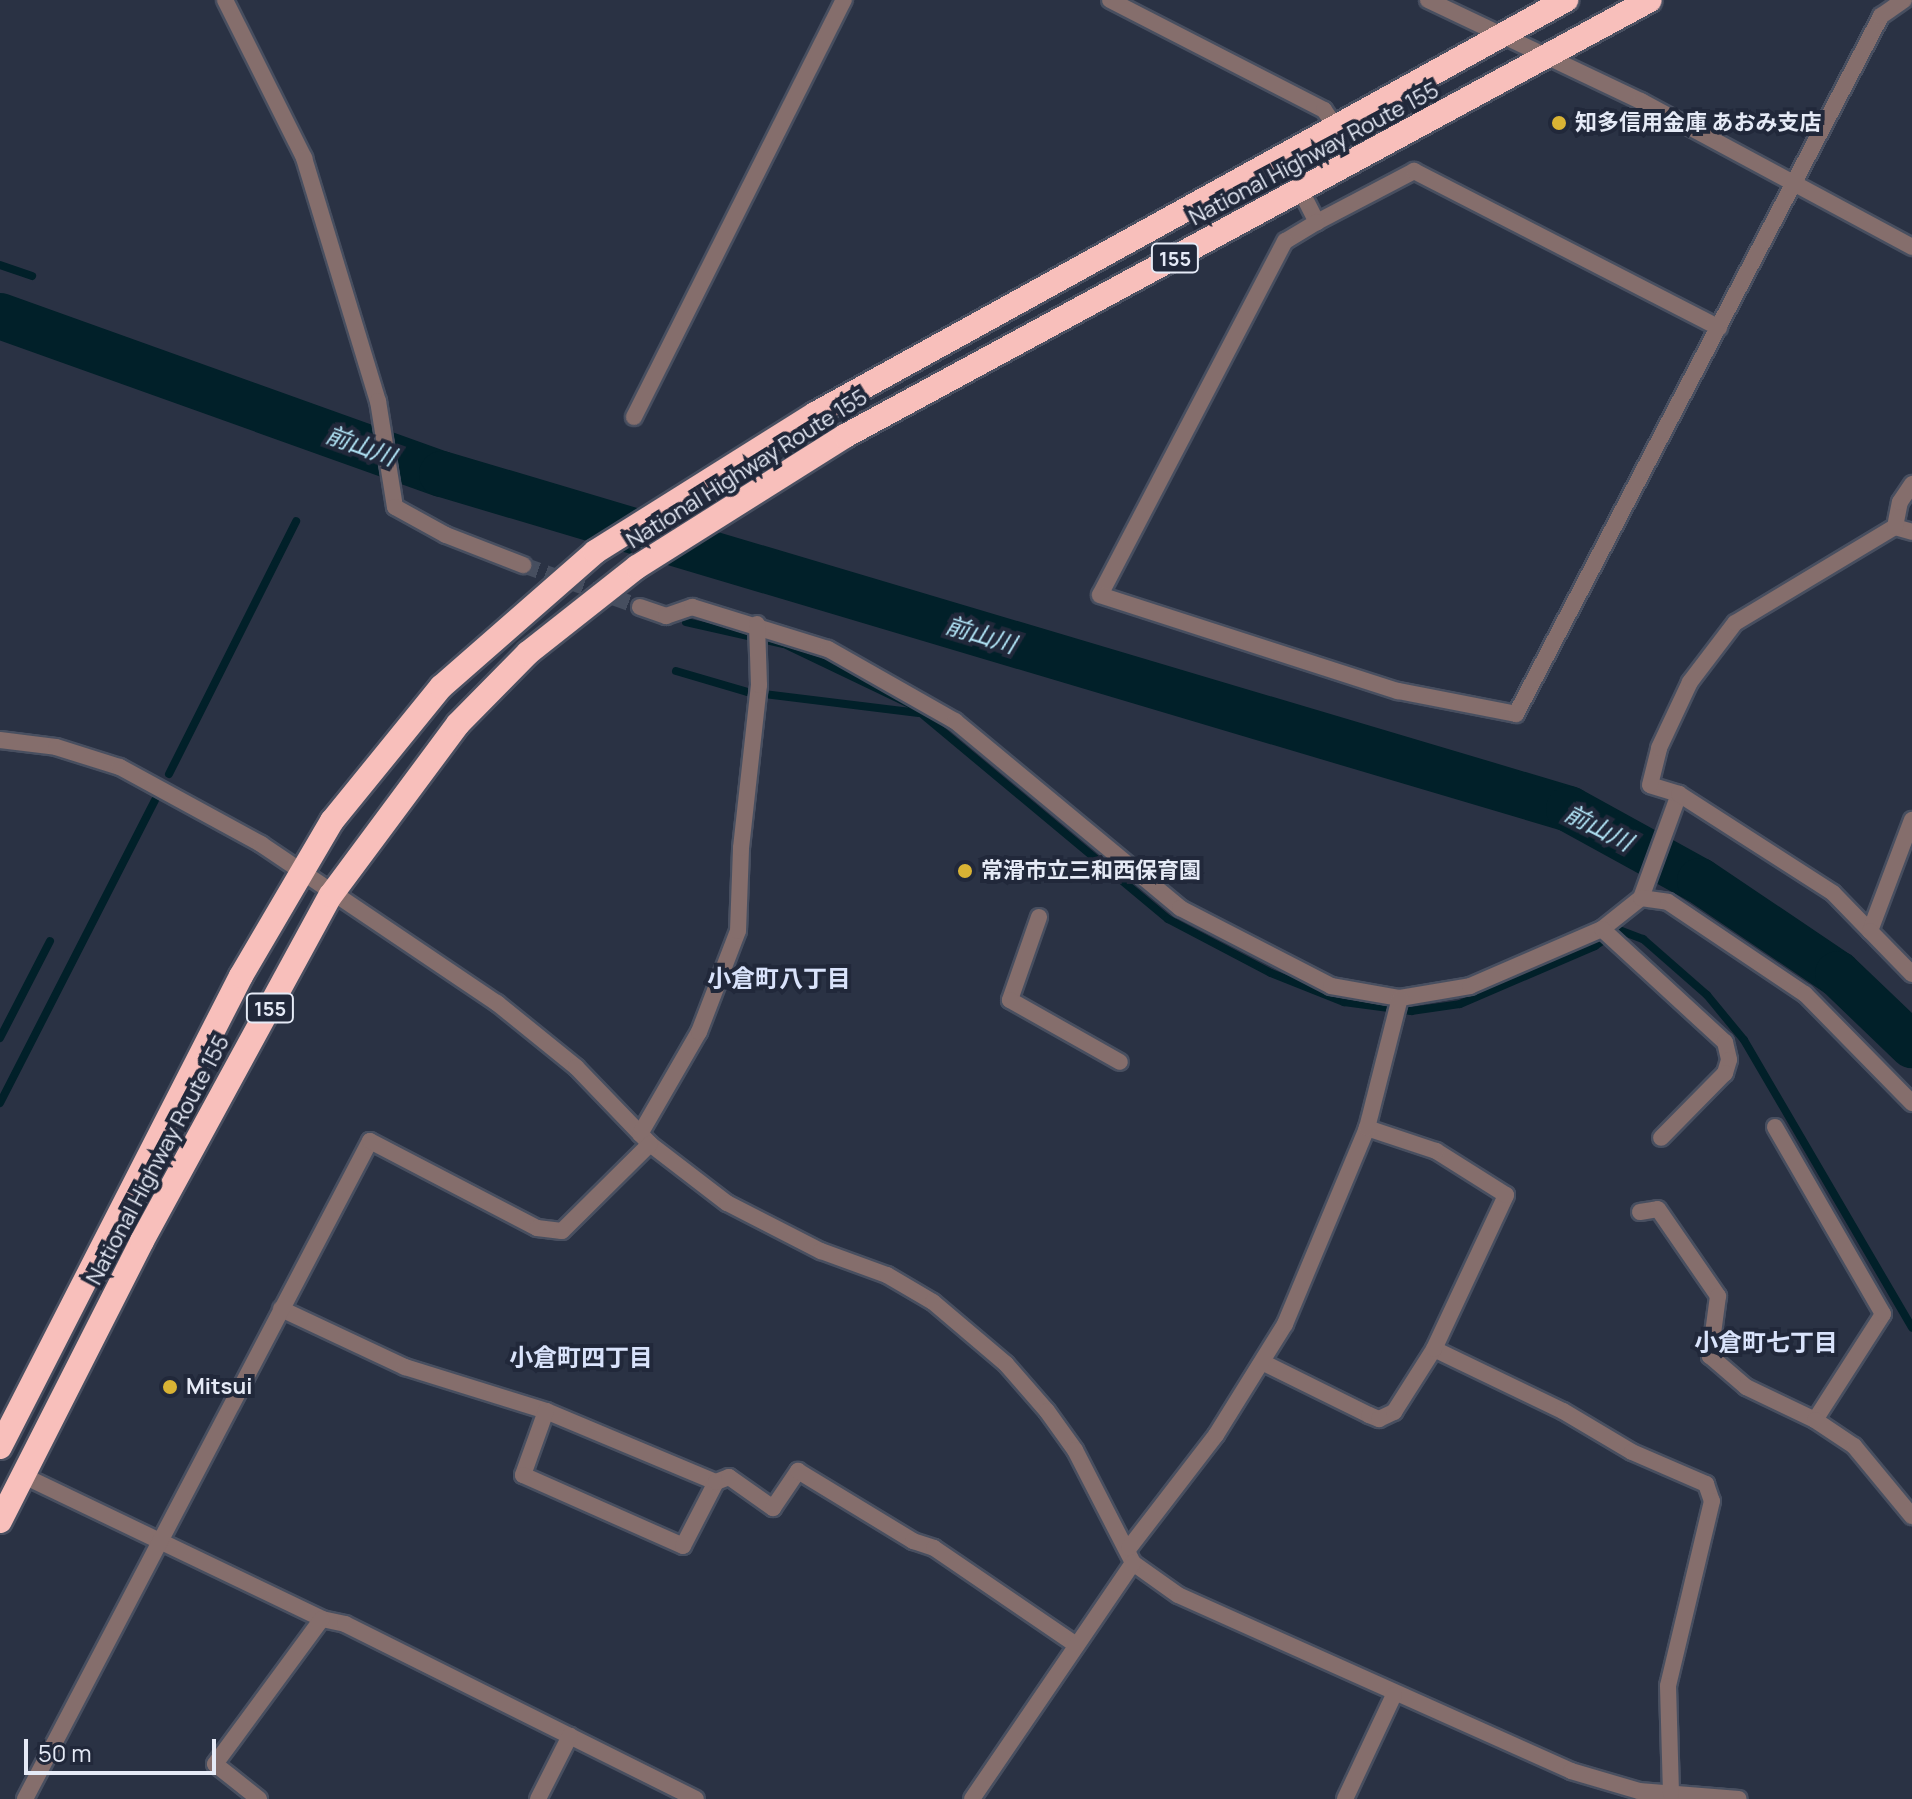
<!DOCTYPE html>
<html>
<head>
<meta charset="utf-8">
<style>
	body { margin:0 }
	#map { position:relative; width:1912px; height:1799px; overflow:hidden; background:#2a3244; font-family:Manrope,"Noto Sans JP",sans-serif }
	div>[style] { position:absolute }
	.stream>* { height:8px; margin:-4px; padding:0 4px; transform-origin:4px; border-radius:4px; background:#012029 }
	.river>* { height:46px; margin:-23px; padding:0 23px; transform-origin:23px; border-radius:23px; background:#012029 }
	.street-tunnel>* { height:16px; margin-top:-8px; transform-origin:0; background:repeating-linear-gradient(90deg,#464e5f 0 16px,transparent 0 24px) }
	.roads { filter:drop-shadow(2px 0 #484f60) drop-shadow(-2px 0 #484f60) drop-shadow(0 2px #484f60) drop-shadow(0 -2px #484f60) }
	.street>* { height:16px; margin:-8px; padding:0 8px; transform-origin:8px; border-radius:8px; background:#856e6c }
	.highway>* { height:24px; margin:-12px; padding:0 12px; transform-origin:12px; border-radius:12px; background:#f8bfbb }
	.dots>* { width:22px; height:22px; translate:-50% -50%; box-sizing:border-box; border:4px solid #21283a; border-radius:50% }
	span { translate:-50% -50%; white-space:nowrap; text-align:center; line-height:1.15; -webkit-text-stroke:8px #21283a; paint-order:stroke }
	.shield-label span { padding:2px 6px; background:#21283a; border:2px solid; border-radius:6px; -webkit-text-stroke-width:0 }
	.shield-label { font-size:20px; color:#e5eaf6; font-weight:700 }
	.poi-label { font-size:22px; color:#e5eaf6; font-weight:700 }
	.left { translate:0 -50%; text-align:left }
	.street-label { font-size:22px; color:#e5eaf6 }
	.water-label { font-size:24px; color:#b3e6f8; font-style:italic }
	.neighbourhood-label { font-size:24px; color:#d9e3fb; font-weight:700 }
	.scale { position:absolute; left:24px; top:1739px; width:192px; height:36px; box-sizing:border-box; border:4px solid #e5eaf6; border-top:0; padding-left:10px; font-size:24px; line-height:28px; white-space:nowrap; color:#e5eaf6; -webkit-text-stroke:6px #21283a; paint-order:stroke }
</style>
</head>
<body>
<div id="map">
	<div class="stream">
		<div style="left:0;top:265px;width:34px;rotate:19deg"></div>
		<div style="left:686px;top:622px;width:100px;rotate:12.7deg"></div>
		<div style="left:784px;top:644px;width:140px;rotate:25.5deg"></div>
		<div style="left:910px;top:704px;width:336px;rotate:39.8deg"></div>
		<div style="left:1168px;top:919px;width:116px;rotate:27.7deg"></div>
		<div style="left:1271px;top:973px;width:79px;rotate:21.7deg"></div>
		<div style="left:1344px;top:1002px;width:68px;rotate:7.7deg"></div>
		<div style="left:1411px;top:1011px;width:49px;rotate:-8.1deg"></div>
		<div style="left:1460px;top:1004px;width:147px;rotate:-23.2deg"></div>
		<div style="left:1595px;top:946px;width:29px;rotate:-34deg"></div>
		<div style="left:1619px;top:930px;width:26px;rotate:21deg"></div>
		<div style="left:1643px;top:939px;width:85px;rotate:41.2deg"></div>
		<div style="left:1707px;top:995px;width:58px;rotate:50.6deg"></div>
		<div style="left:1744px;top:1040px;width:333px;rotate:59.7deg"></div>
		<div style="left:676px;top:671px;width:75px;rotate:16.3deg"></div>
		<div style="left:748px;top:692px;width:172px;rotate:7deg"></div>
		<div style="left:169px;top:774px;width:283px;rotate:-63.3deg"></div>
		<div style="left:0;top:1038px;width:109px;rotate:-62.7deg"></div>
		<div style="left:0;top:1103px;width:340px;rotate:-62.9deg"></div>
	</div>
	<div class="river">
		<div style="left:0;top:316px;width:469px;rotate:19.7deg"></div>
		<div style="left:442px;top:474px;width:1176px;rotate:16.55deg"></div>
		<div style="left:1569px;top:809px;width:149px;rotate:28.8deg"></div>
		<div style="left:1700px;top:881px;width:166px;rotate:34deg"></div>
		<div style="left:1838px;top:974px;width:103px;rotate:43.8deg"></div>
	</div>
	<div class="street-tunnel">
		<div style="left:523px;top:565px;width:124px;rotate:19.7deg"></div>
	</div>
	<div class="roads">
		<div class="street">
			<div style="left:225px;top:0;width:177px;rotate:63.4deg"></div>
			<div style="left:304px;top:158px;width:254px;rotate:73.1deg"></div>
			<div style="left:378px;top:401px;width:107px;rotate:80.9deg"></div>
			<div style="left:395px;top:507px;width:58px;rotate:28.8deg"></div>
			<div style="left:446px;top:535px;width:83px;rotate:21.3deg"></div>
			<div style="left:1110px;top:0;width:241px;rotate:27.2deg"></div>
			<div style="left:1324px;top:110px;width:24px;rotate:55deg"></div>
			<div style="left:1428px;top:0;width:236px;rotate:25.4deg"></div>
			<div style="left:1641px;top:101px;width:308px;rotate:28.3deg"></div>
			<div style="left:1302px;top:193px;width:33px;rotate:63deg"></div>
			<div style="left:1317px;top:222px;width:110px;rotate:-27.7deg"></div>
			<div style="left:1414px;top:171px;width:343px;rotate:27.2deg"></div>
			<div style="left:1317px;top:222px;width:37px;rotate:149deg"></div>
			<div style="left:1285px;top:241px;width:399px;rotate:117.6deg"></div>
			<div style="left:1100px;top:595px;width:313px;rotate:17.9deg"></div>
			<div style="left:1398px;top:691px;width:120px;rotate:11deg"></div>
			<div style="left:1516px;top:714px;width:788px;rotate:-62.39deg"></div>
			<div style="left:1881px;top:16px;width:28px;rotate:-35deg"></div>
			<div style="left:634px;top:417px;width:467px;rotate:-63.3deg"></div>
			<div style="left:1895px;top:527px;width:18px;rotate:16deg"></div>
			<div style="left:640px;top:607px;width:28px;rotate:19deg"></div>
			<div style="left:666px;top:616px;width:28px;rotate:-19deg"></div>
			<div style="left:692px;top:607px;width:142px;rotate:17.2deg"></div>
			<div style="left:828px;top:649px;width:146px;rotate:29.6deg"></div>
			<div style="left:955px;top:721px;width:293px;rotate:39.7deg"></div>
			<div style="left:1180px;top:908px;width:170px;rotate:27.3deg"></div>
			<div style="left:1331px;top:986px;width:70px;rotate:9.9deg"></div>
			<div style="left:1400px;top:998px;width:71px;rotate:-9.7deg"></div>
			<div style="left:1470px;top:986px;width:144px;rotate:-23.4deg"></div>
			<div style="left:1602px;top:929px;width:50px;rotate:-38.5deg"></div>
			<div style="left:1641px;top:898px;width:111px;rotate:-69.9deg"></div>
			<div style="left:1679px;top:794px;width:30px;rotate:-163deg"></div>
			<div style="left:1650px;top:785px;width:38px;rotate:-76deg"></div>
			<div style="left:1659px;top:748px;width:73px;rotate:-64.8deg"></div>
			<div style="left:1690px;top:682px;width:74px;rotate:-52.7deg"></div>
			<div style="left:1735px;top:623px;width:187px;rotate:-31deg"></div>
			<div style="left:1895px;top:527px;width:25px;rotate:-79deg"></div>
			<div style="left:1900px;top:502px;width:22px;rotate:-56deg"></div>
			<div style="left:0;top:740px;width:56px;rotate:7.1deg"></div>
			<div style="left:56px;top:747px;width:67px;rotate:17.4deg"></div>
			<div style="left:120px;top:767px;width:161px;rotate:28.6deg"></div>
			<div style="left:261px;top:844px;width:285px;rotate:34deg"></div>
			<div style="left:497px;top:1003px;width:102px;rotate:39deg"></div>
			<div style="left:576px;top:1067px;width:107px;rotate:46.1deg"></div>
			<div style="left:650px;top:1144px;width:97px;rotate:37.5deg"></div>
			<div style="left:727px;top:1203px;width:106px;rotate:27.1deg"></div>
			<div style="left:821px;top:1251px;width:70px;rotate:20deg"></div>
			<div style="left:887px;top:1275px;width:53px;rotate:30.4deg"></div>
			<div style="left:933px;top:1302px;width:96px;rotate:40.3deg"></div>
			<div style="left:1006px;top:1364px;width:62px;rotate:48.9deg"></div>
			<div style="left:1047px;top:1411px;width:48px;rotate:54.3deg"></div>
			<div style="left:1075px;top:1450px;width:127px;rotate:62.8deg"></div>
			<div style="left:1133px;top:1563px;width:55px;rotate:35.4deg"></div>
			<div style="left:1178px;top:1595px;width:431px;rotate:24.1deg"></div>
			<div style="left:1571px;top:1771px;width:71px;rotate:16.4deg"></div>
			<div style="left:1639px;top:1791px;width:100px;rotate:4.6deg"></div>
			<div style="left:1679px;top:794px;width:183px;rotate:32.7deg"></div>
			<div style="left:1833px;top:893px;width:53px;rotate:45.8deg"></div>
			<div style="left:1870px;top:931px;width:119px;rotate:-69.3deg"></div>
			<div style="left:1641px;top:898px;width:27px;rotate:8deg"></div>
			<div style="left:1668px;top:902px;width:165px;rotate:33.9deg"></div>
			<div style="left:1805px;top:994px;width:153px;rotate:45.5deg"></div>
			<div style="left:1039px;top:917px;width:88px;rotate:109.3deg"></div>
			<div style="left:1010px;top:1000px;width:126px;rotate:29.4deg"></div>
			<div style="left:1602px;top:929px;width:167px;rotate:42.6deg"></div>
			<div style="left:1725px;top:1042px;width:18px;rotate:77deg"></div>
			<div style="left:1729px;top:1060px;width:14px;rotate:107deg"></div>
			<div style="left:1725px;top:1073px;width:91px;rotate:134.6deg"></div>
			<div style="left:1870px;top:931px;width:60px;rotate:45.7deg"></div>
			<div style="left:640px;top:1134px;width:118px;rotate:-60deg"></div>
			<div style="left:699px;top:1032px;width:108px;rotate:-68.9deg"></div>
			<div style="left:738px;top:931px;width:83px;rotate:-87.9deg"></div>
			<div style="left:741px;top:848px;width:164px;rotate:-83.7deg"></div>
			<div style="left:759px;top:685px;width:61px;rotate:-91.9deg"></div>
			<div style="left:1640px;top:1212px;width:18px;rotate:-9deg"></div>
			<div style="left:1658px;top:1209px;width:106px;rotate:55.4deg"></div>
			<div style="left:1718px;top:1296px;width:61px;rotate:97.6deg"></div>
			<div style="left:1710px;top:1356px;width:48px;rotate:40.7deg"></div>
			<div style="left:1746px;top:1387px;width:76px;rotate:25.6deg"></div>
			<div style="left:1815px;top:1420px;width:126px;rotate:-57.3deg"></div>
			<div style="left:1883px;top:1314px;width:216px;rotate:-120deg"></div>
			<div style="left:281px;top:1309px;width:137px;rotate:25.1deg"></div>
			<div style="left:405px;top:1367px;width:148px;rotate:17.3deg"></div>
			<div style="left:546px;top:1411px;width:184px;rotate:22.7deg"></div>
			<div style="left:1434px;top:1349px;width:143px;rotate:25.7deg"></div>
			<div style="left:1563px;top:1411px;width:80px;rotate:30.7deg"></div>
			<div style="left:1632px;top:1452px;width:81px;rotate:23.4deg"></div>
			<div style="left:1706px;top:1484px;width:18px;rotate:71deg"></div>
			<div style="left:1712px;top:1501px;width:190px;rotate:103.4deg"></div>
			<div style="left:1668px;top:1686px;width:108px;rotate:88.4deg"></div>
			<div style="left:1264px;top:1363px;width:117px;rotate:26.3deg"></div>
			<div style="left:1369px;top:1415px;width:11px;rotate:22deg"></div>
			<div style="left:1379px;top:1419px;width:17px;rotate:-25deg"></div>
			<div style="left:1394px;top:1412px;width:75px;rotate:-57.6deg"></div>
			<div style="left:1434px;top:1349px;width:170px;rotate:-64.9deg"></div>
			<div style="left:1506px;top:1195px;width:83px;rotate:-147.8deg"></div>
			<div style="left:1436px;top:1151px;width:73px;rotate:-161.6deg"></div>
			<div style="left:546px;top:1411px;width:68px;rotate:109.8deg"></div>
			<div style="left:523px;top:1475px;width:175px;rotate:23.9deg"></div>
			<div style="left:683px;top:1546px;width:72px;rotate:-62.7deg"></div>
			<div style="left:716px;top:1482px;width:14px;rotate:-21deg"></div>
			<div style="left:729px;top:1477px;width:54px;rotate:35.2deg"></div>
			<div style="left:773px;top:1508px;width:45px;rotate:-56deg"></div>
			<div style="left:798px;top:1471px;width:135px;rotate:31.3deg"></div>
			<div style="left:913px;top:1541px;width:22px;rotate:18deg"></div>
			<div style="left:934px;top:1548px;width:172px;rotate:34.3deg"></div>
			<div style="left:1815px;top:1420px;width:47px;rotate:33.7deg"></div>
			<div style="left:1854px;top:1446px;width:91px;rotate:50.4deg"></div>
			<div style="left:24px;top:1476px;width:331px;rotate:25.6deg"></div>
			<div style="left:322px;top:1619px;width:24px;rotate:12deg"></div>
			<div style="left:345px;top:1624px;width:392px;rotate:26.5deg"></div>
			<div style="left:1129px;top:1548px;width:143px;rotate:-52.4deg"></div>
			<div style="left:1216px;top:1435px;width:131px;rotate:-58.1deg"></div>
			<div style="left:1285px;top:1324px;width:212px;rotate:-67.3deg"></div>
			<div style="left:1367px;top:1128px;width:134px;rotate:-75.8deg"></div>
			<div style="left:25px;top:1799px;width:743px;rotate:-62.33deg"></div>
			<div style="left:370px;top:1141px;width:188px;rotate:27.5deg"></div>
			<div style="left:537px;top:1228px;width:25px;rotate:7deg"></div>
			<div style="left:562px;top:1231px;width:124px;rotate:-44.7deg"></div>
			<div style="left:259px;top:1799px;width:56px;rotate:-141.5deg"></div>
			<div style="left:215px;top:1764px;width:180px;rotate:-53.6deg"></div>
			<div style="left:538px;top:1799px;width:71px;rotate:-63.1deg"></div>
			<div style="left:972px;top:1799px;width:286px;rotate:-55.7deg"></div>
			<div style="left:1345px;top:1799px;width:115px;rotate:-64.8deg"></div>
		</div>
		<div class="highway">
			<div style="left:0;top:1447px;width:529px;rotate:-62.9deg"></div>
			<div style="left:241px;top:976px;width:180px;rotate:-59.6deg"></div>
			<div style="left:332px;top:821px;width:173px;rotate:-50.9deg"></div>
			<div style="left:441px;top:687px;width:205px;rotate:-41.2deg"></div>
			<div style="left:595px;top:552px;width:260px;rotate:-32.1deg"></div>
			<div style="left:815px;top:414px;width:858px;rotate:-28.87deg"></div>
			<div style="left:0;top:1521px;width:314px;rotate:-63.1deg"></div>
			<div style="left:142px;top:1241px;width:394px;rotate:-61.4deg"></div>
			<div style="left:331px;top:895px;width:213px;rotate:-53.4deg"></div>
			<div style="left:458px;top:724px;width:100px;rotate:-45.4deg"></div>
			<div style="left:528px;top:653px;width:139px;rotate:-38.3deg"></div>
			<div style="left:637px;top:567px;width:246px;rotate:-32.2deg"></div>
			<div style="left:845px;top:436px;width:915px;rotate:-28.44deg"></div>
		</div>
	</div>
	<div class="dots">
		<div style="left:1559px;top:123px;background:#d9b334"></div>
		<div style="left:965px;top:871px;background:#d9b334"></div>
		<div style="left:170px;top:1387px;background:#d9b334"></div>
	</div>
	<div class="shield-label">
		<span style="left:1175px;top:258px">155</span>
		<span style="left:270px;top:1008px">155</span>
	</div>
	<div class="poi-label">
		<span class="left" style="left:1575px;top:123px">知多信用金庫 あおみ支店</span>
		<span class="left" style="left:981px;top:871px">常滑市立三和西保育園</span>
		<span class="left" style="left:186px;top:1387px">Mitsui</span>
	</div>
	<div class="street-label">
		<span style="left:1314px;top:154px;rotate:-28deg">National Highway Route 155</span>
		<span style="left:747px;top:469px;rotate:-32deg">National Highway Route 155</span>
		<span style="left:158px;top:1160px;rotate:-62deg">National Highway Route 155</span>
	</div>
	<div class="water-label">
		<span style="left:361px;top:445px;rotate:20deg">前山川</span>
		<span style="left:981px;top:634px;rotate:17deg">前山川</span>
		<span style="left:1599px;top:827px;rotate:27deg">前山川</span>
	</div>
	<div class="neighbourhood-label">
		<span style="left:779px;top:978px">小倉町八丁目</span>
		<span style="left:1766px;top:1342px">小倉町七丁目</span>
		<span style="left:581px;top:1357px">小倉町四丁目</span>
	</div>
	<div class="scale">50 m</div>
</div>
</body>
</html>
